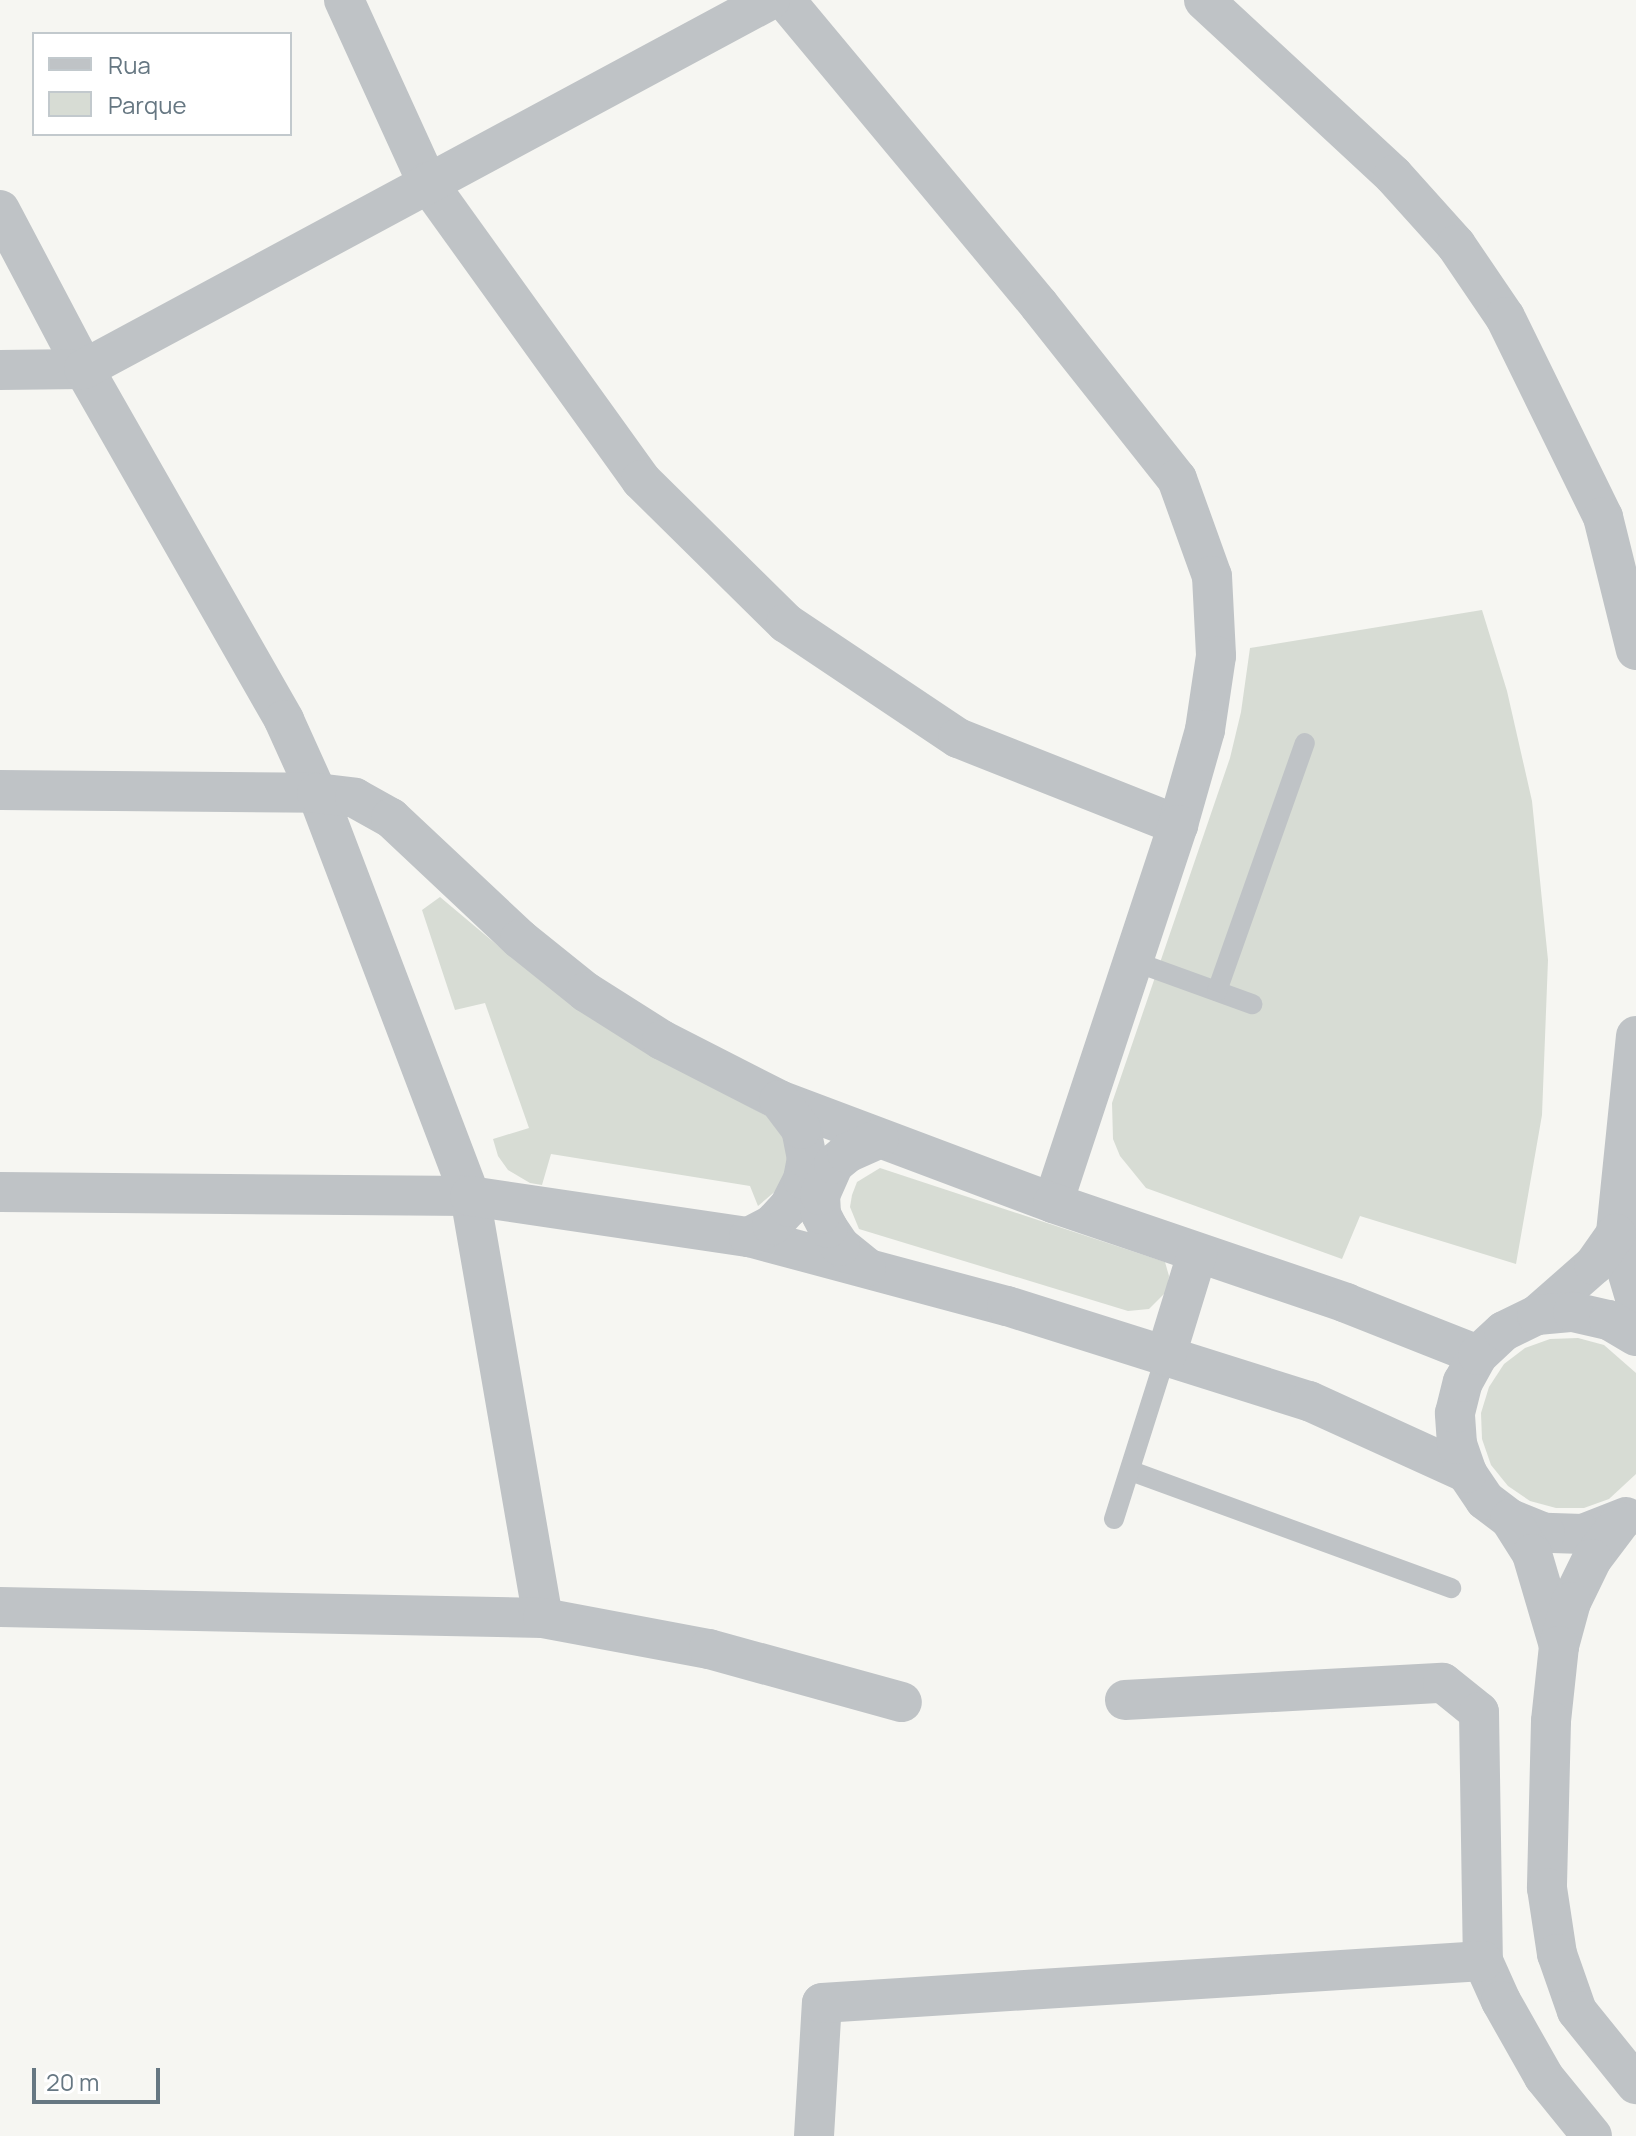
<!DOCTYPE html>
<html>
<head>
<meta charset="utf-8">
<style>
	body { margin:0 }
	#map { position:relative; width:1636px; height:2136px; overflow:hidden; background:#f6f6f2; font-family:Manrope,sans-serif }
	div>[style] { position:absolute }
	.green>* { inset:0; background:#d7dcd4 }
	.service>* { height:20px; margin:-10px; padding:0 10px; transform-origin:10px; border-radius:10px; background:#bfc3c6 }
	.minor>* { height:40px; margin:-20px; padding:0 20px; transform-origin:20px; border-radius:20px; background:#bfc3c6 }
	span { translate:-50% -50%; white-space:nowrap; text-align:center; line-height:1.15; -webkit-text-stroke:8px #fff; paint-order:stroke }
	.legend { position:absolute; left:32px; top:32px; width:260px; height:104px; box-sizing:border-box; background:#fff; border:2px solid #c2c9cd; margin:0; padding:10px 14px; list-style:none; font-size:24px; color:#667782 }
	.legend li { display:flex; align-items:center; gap:16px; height:40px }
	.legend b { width:40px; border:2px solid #c2c9cd }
	.scale { position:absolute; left:32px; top:2068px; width:128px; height:36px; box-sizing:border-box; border:4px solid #667782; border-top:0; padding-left:10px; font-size:24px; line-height:28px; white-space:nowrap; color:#667782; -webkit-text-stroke:6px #fff; paint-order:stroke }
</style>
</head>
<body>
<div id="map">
	<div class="green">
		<div style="clip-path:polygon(1482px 610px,1507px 691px,1532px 801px,1548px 960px,1542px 1115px,1516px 1264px,1360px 1216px,1342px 1259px,1146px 1188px,1120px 1156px,1113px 1139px,1112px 1103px,1230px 758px,1241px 712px,1250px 648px)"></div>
		<div style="clip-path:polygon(440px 897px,509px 955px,644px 1050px,776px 1121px,784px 1133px,789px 1163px,778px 1189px,758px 1206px,750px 1186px,551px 1154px,542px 1185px,530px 1183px,508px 1170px,498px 1156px,493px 1139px,529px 1128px,485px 1003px,455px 1010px,422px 910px)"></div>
		<div style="clip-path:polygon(880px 1168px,1165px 1262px,1169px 1276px,1167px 1291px,1149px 1309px,1128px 1311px,859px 1229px,850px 1207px,852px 1195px,857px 1182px)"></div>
		<div style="clip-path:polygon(1578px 1338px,1604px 1345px,1636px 1373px,1636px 1474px,1609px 1499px,1584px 1508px,1556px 1508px,1530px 1501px,1508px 1486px,1491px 1465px,1482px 1439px,1481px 1413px,1489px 1387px,1504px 1364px,1525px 1348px,1550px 1339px)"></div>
	</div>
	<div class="service">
		<div style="left:1133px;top:961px;width:127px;rotate:19.9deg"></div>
		<div style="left:1217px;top:991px;width:263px;rotate:-70.5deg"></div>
		<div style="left:1131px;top:1471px;width:341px;rotate:20.1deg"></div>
		<div style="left:1114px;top:1519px;width:172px;rotate:-72.4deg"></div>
	</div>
	<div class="minor">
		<div style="left:344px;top:0;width:200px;rotate:65.5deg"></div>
		<div style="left:427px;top:182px;width:367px;rotate:54.3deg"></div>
		<div style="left:641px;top:480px;width:204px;rotate:44.6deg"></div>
		<div style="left:786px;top:623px;width:207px;rotate:33.8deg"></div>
		<div style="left:958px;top:738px;width:237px;rotate:21.6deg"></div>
		<div style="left:785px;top:0;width:397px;rotate:50.2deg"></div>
		<div style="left:1039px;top:305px;width:222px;rotate:51.6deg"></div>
		<div style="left:1177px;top:479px;width:103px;rotate:70.2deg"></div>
		<div style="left:1212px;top:576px;width:80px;rotate:87.1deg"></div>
		<div style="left:1216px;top:656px;width:75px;rotate:98.5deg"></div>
		<div style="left:1205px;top:730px;width:99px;rotate:105.9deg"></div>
		<div style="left:1178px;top:825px;width:398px;rotate:108.3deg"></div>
		<div style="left:1204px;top:0;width:258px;rotate:42.8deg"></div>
		<div style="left:1393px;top:175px;width:94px;rotate:48deg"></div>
		<div style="left:1456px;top:245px;width:87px;rotate:55.8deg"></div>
		<div style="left:1505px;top:317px;width:223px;rotate:63.9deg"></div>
		<div style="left:1603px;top:517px;width:137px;rotate:76.1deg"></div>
		<div style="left:0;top:210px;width:180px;rotate:62.2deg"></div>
		<div style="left:84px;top:369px;width:404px;rotate:60.3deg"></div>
		<div style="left:284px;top:720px;width:80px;rotate:65.7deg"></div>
		<div style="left:317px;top:793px;width:431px;rotate:69.2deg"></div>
		<div style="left:470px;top:1196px;width:428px;rotate:80.2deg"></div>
		<div style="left:0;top:370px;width:84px;rotate:-0.7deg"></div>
		<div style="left:84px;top:369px;width:779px;rotate:-28.28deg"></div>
		<div style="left:0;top:790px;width:317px;rotate:0.5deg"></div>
		<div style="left:317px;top:793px;width:38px;rotate:7deg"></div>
		<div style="left:355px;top:798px;width:41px;rotate:29.1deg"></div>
		<div style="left:391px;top:818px;width:177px;rotate:43.2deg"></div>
		<div style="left:520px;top:939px;width:85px;rotate:38.8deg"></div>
		<div style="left:586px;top:992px;width:90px;rotate:32.3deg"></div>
		<div style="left:662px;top:1040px;width:131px;rotate:27.1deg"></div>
		<div style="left:779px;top:1100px;width:293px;rotate:20.6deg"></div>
		<div style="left:1053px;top:1203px;width:310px;rotate:18.8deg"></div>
		<div style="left:1346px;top:1303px;width:142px;rotate:21.5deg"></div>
		<div style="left:1636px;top:1036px;width:199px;rotate:95.8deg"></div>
		<div style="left:1616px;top:1234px;width:70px;rotate:73.4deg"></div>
		<div style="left:0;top:1192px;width:470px;rotate:0.5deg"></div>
		<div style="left:470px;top:1196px;width:282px;rotate:8.4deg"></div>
		<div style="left:749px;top:1237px;width:267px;rotate:15deg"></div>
		<div style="left:1007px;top:1306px;width:317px;rotate:17.5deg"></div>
		<div style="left:1309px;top:1401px;width:174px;rotate:24.5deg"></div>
		<div style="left:749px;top:1237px;width:26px;rotate:-28deg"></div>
		<div style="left:772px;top:1225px;width:25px;rotate:-47deg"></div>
		<div style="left:789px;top:1207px;width:31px;rotate:-63deg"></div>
		<div style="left:803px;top:1179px;width:20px;rotate:-79deg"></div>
		<div style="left:807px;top:1159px;width:31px;rotate:-101deg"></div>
		<div style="left:801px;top:1129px;width:36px;rotate:-127deg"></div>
		<div style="left:866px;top:1267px;width:33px;rotate:-141deg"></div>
		<div style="left:840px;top:1246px;width:22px;rotate:-124deg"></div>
		<div style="left:828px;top:1228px;width:16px;rotate:-117deg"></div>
		<div style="left:821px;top:1214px;width:19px;rotate:-93deg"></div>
		<div style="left:820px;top:1195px;width:34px;rotate:-66deg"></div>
		<div style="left:834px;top:1164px;width:17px;rotate:-40deg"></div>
		<div style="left:847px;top:1153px;width:35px;rotate:-24deg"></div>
		<div style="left:1537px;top:1315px;width:76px;rotate:-41.3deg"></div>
		<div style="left:1594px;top:1265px;width:38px;rotate:-55deg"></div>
		<div style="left:1166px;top:1355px;width:106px;rotate:-72.9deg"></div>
		<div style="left:1626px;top:1517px;width:46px;rotate:158.4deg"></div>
		<div style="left:1583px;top:1534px;width:38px;rotate:-178deg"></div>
		<div style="left:1545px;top:1533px;width:38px;rotate:-158deg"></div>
		<div style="left:1510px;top:1519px;width:31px;rotate:-143deg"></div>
		<div style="left:1485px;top:1500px;width:32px;rotate:-124deg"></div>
		<div style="left:1467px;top:1473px;width:31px;rotate:-109deg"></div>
		<div style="left:1457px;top:1444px;width:31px;rotate:-94deg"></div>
		<div style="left:1455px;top:1413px;width:32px;rotate:-76deg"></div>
		<div style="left:1463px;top:1382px;width:31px;rotate:-61deg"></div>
		<div style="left:1478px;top:1355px;width:35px;rotate:-43deg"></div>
		<div style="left:1504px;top:1331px;width:37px;rotate:-26deg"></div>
		<div style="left:1537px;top:1315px;width:36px;rotate:-5deg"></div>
		<div style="left:1573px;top:1312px;width:37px;rotate:13deg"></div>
		<div style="left:1609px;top:1320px;width:31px;rotate:31deg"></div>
		<div style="left:1510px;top:1519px;width:41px;rotate:57.8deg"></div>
		<div style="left:1532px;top:1554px;width:96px;rotate:73.6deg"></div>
		<div style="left:1620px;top:1522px;width:46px;rotate:127.1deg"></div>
		<div style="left:1592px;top:1559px;width:48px;rotate:116deg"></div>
		<div style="left:1571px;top:1602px;width:46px;rotate:105.3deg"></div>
		<div style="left:1559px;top:1646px;width:75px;rotate:96.1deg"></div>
		<div style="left:1551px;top:1721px;width:167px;rotate:91.4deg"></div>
		<div style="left:1547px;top:1888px;width:67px;rotate:81.4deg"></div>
		<div style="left:1557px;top:1954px;width:60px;rotate:70.7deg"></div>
		<div style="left:1577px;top:2011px;width:94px;rotate:51.1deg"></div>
		<div style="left:0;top:1607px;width:543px;rotate:1.16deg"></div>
		<div style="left:543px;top:1618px;width:169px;rotate:10.6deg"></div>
		<div style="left:709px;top:1649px;width:200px;rotate:15.4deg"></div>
		<div style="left:1125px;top:1700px;width:318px;rotate:-3.1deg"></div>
		<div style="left:1443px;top:1683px;width:46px;rotate:38.9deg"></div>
		<div style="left:1479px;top:1712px;width:249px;rotate:89.1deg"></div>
		<div style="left:1483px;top:1961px;width:44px;rotate:65.8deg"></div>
		<div style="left:1501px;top:2001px;width:87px;rotate:60.5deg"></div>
		<div style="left:1544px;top:2077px;width:76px;rotate:50.9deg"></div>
		<div style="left:814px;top:2136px;width:133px;rotate:-86.6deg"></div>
		<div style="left:822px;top:2003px;width:662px;rotate:-3.64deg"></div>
	</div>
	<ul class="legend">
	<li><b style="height:10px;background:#bfc3c6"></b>Rua</li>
	<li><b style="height:22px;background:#d7dcd4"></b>Parque</li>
	</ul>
	<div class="scale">20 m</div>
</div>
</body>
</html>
